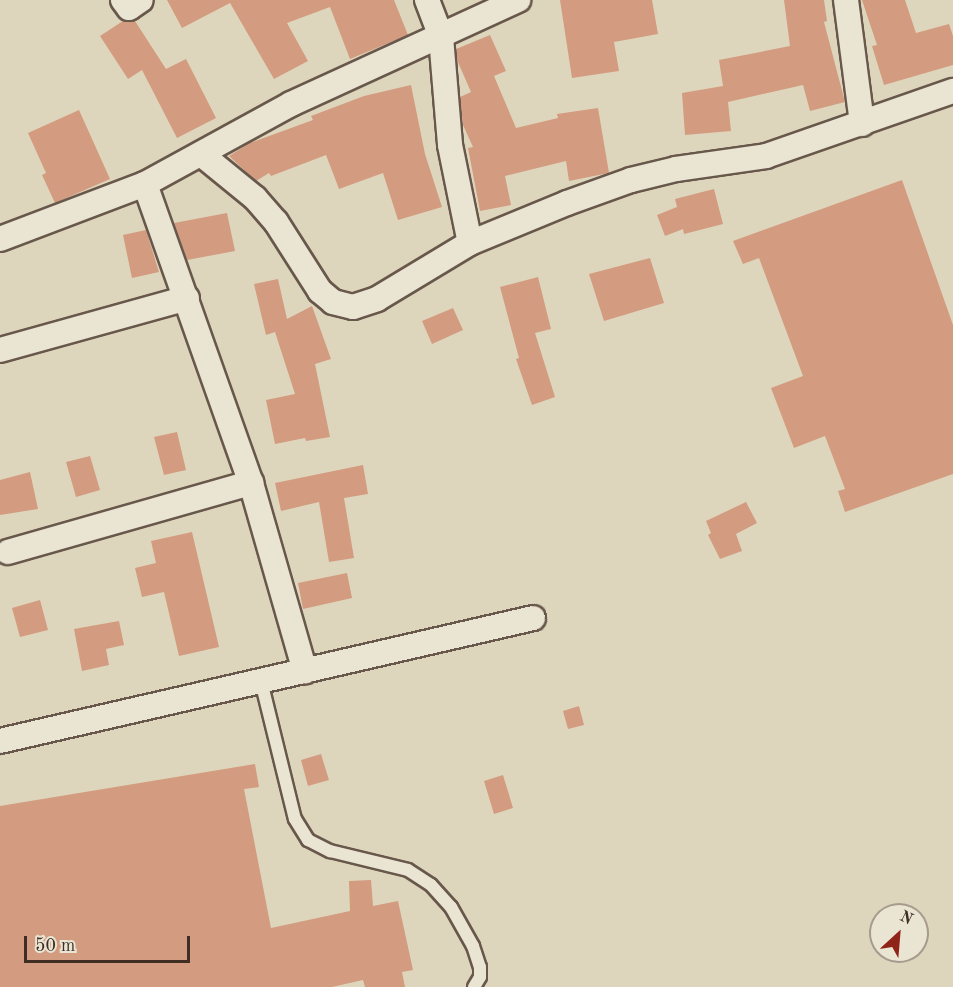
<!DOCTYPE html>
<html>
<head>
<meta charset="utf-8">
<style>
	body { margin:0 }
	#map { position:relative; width:953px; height:987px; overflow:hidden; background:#ded6bc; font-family:"Old Standard TT",serif }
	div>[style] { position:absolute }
	.building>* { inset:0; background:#d39b7f }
	.roads { filter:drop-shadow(2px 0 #68584b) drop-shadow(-2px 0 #68584b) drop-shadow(0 2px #68584b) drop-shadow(0 -2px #68584b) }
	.service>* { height:12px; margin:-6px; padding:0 6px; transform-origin:6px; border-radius:6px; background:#eae4d3 }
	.minor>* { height:24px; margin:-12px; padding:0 12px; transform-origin:12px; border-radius:12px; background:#eae4d3 }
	span { translate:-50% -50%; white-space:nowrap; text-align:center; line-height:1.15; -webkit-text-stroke:4.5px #eae4d3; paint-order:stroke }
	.north { position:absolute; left:869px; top:903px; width:60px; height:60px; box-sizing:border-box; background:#eae4d3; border:2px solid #a69b8d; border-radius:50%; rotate:26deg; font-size:16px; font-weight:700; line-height:24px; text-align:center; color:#402e25 }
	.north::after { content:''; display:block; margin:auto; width:21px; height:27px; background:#8f2418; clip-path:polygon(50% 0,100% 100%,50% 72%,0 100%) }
	.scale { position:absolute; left:24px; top:936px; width:166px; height:27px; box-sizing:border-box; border:3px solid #402e25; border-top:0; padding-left:8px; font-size:18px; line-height:21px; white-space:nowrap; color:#402e25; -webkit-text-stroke:4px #eae4d3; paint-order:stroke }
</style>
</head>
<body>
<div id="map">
	<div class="building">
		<div style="clip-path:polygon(167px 0,394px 0,408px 35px,350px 59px,330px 7px,287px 23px,308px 61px,274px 79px,230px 3px,182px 28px)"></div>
		<div style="clip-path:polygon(560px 0,652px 0,658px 34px,614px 42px,619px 71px,572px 78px)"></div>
		<div style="clip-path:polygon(784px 0,824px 0,827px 21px,824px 22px,845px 102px,810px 111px,803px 85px,728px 102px,731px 131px,685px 135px,682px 93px,723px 86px,719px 60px,790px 46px)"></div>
		<div style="clip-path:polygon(862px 0,905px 0,916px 33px,949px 24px,953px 36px,953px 65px,884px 85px,872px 46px,877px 45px)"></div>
		<div style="clip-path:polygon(123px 21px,135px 21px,166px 69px,186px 59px,216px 118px,177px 138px,142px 70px,128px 79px,100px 36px)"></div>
		<div style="clip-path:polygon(490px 35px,506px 71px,494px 76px,516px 128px,558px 118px,557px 114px,598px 108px,609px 173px,569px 181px,566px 161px,505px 176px,511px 205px,480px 211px,468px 148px,473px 147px,463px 125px,460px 97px,471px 92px,457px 60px,456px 49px)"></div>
		<div style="clip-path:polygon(411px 85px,425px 154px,442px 207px,398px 220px,383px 173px,339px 189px,326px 155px,271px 176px,269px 173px,256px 181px,229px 156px,250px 143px,313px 120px,311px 116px,364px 96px)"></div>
		<div style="clip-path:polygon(79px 110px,110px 179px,55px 203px,42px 175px,46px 173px,28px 133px)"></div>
		<div style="clip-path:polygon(902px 180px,953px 325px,953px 474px,845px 512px,838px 491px,845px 489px,825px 436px,794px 448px,771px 388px,803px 376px,759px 258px,743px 264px,733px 241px)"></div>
		<div style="clip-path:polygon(714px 189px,723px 224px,684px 234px,683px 229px,665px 236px,657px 215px,677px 207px,675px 199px)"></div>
		<div style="clip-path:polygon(227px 213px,235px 251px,187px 260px,174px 223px)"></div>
		<div style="clip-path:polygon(146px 230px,159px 272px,132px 278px,123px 235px)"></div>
		<div style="clip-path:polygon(650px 258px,664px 303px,604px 321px,589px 274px)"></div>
		<div style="clip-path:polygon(538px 277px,551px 329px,535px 333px,555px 397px,532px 405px,516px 359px,519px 358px,500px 287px)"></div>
		<div style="clip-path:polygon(278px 279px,287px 319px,312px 306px,331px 359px,315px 364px,330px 437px,306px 441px,305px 438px,275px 444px,266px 400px,295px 394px,275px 332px,266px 335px,254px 284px)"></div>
		<div style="clip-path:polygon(453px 308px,463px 330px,432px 344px,422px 321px)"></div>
		<div style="clip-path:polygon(177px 432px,186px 470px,164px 475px,154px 437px)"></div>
		<div style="clip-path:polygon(90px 456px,100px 490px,76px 497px,66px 462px)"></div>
		<div style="clip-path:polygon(363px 465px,368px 494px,344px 498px,354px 558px,329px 562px,319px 502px,281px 511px,275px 483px)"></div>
		<div style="clip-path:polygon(30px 472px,38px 509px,0 515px,0 480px)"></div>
		<div style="clip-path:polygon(746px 502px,757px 523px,736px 534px,742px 551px,720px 559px,708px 535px,711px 533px,706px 521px)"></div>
		<div style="clip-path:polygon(192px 532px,219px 647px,179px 656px,164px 592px,142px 597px,135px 568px,156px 563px,151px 541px)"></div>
		<div style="clip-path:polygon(347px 573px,352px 598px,303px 609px,298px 583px)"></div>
		<div style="clip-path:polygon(40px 600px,48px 630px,20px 637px,12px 608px)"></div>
		<div style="clip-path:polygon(119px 621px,124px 645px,106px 649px,109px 665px,82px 671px,74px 629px)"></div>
		<div style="clip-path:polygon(579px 706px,584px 725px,568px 729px,563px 711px)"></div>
		<div style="clip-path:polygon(321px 754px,329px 780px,308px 786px,301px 760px)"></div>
		<div style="clip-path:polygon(255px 764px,259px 787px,244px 789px,271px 928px,350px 911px,349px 881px,371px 880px,373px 906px,398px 901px,413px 970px,402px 972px,405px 987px,365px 987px,363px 980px,332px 987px,0 987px,0 806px)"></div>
		<div style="clip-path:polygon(503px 775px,513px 808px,494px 814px,484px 781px)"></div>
	</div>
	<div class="roads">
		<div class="service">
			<div style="left:261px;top:681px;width:142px;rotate:76.2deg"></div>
			<div style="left:295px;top:819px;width:25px;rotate:58deg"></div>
			<div style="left:308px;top:840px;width:25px;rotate:27deg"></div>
			<div style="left:330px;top:851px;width:80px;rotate:13.7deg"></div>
			<div style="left:408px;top:870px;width:27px;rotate:33deg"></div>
			<div style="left:431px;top:885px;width:30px;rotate:48deg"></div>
			<div style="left:451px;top:907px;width:45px;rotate:60.6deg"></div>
			<div style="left:473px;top:946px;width:22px;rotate:72deg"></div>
			<div style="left:480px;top:967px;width:10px;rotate:90deg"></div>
			<div style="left:480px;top:977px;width:12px;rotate:121deg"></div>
		</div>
		<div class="minor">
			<div style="left:123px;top:0;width:10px;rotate:53deg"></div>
			<div style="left:129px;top:8px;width:14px;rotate:-34deg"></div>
			<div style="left:427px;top:0;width:40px;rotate:69deg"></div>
			<div style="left:441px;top:37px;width:108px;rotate:85.2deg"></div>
			<div style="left:450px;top:145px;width:100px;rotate:78.5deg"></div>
			<div style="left:846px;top:0;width:125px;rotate:82.6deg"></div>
			<div style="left:201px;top:154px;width:70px;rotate:39.2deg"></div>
			<div style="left:255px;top:198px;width:32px;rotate:49deg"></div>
			<div style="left:276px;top:222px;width:82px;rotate:57.5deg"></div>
			<div style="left:320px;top:291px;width:17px;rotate:40deg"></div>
			<div style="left:333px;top:302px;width:21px;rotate:14deg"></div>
			<div style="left:353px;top:307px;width:25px;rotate:-18deg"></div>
			<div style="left:377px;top:299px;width:109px;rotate:-31.1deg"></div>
			<div style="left:470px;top:243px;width:105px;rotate:-22.4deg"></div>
			<div style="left:567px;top:203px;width:68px;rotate:-19.8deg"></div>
			<div style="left:631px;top:180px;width:46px;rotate:-13.7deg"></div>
			<div style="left:676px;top:169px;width:91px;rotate:-8.2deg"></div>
			<div style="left:766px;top:156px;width:198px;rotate:-19.2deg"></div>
			<div style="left:145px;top:184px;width:317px;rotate:70.5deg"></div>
			<div style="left:251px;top:483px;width:196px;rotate:74deg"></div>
			<div style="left:0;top:239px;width:155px;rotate:-20.8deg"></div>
			<div style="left:145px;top:184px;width:166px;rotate:-28.7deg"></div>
			<div style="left:291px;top:104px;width:250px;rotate:-24.6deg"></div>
			<div style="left:0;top:350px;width:194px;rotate:-15.5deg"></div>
			<div style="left:8px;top:552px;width:253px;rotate:-15.9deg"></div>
			<div style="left:0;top:741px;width:547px;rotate:-12.99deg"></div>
		</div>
	</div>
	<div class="north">N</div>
	<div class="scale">50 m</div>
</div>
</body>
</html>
